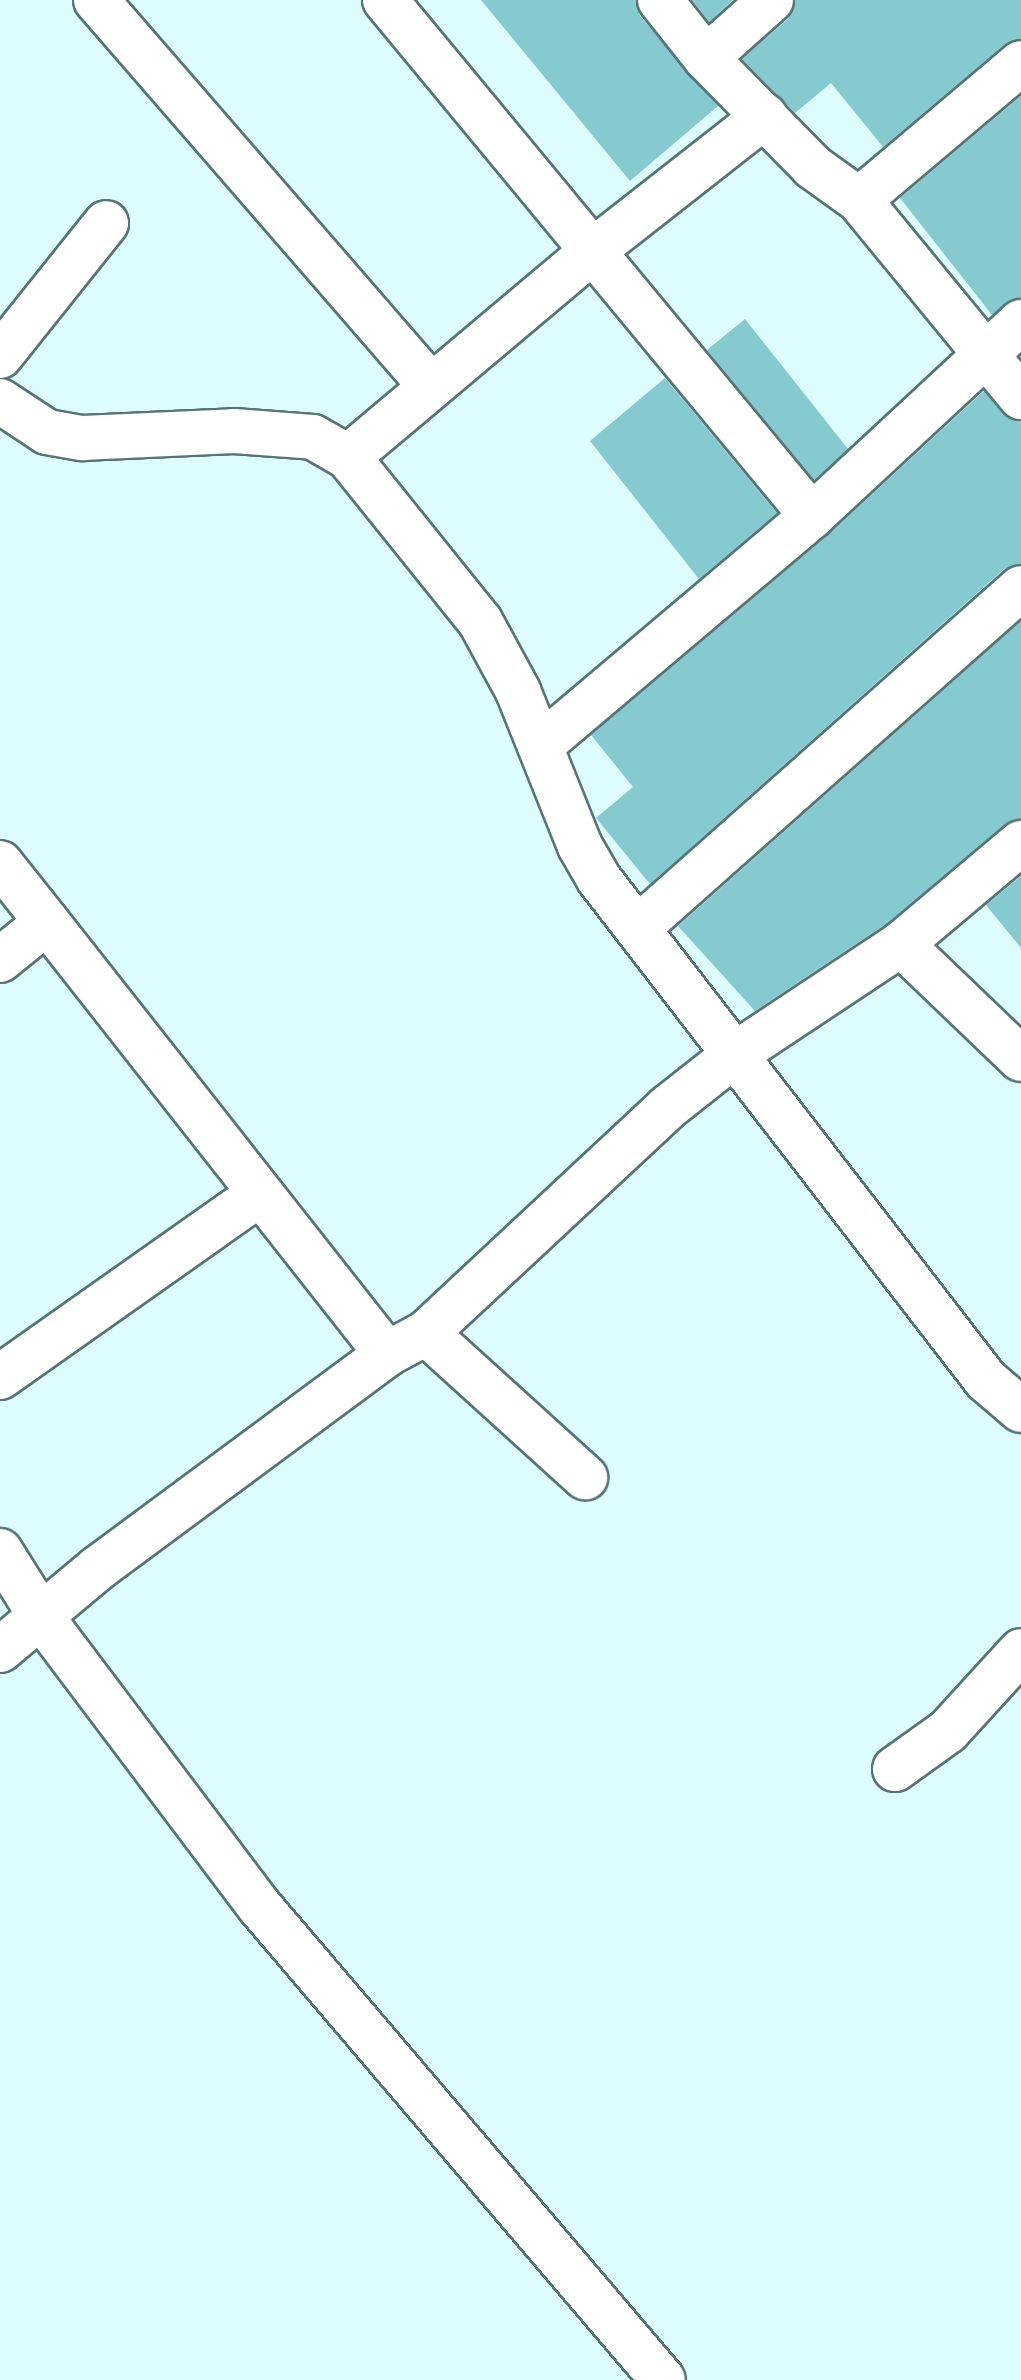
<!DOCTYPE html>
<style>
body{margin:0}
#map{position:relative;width:1021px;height:2380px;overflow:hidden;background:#ddfcfe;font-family:Helvetica,sans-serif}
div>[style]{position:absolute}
.building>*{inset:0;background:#85cace}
.roads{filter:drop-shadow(2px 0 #577475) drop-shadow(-2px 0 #577475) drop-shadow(0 2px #577475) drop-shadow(0 -2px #577475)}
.street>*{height:44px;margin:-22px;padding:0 22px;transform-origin:22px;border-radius:22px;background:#fff}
span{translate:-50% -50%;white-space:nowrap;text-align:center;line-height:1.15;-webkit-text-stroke:6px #fff;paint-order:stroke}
</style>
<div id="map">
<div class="building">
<i style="clip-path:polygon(481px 0,636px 0,640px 16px,718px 106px,630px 181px)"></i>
<i style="clip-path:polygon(692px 0,733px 0,709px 22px)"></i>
<i style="clip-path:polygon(795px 0,1021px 0,1021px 39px,1005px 44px,883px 147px,831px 83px,795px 113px,742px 59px,788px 19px)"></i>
<i style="clip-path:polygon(1021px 96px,1021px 298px,992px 315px,900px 198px)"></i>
<i style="clip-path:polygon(745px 319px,848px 449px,814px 480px,707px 350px)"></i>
<i style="clip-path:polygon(665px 378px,777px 513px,699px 579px,590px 441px)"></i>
<i style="clip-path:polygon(984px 391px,1002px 413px,1021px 421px,1021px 564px,1004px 569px,650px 884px,596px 818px,633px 787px,591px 735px,828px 535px)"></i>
<i style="clip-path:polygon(1021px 621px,1021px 819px,1005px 824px,886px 924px,755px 1011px,678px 926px)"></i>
<i style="clip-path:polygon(1021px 876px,1021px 948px,986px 905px)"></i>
</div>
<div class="roads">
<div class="street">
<i style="left:96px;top:0;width:510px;rotate:49.06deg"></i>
<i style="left:385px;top:0;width:670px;rotate:50.39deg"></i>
<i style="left:660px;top:0;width:74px;rotate:51.6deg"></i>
<i style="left:706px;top:58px;width:153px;rotate:45.5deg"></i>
<i style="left:813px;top:167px;width:57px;rotate:35.7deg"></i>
<i style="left:859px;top:200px;width:255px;rotate:50.6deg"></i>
<i style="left:706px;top:58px;width:87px;rotate:-41.7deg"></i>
<i style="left:859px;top:200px;width:212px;rotate:-40.2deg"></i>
<i style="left:0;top:356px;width:170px;rotate:-51.4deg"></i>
<i style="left:0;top:401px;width:56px;rotate:33.4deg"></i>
<i style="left:47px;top:432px;width:36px;rotate:10deg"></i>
<i style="left:82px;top:438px;width:152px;rotate:-2.6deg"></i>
<i style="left:234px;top:431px;width:79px;rotate:4.3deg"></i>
<i style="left:313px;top:437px;width:40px;rotate:29.7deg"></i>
<i style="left:348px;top:457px;width:211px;rotate:51.2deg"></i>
<i style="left:480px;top:621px;width:80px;rotate:61.5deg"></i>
<i style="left:518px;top:691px;width:167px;rotate:68.2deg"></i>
<i style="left:580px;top:846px;width:38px;rotate:60deg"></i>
<i style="left:599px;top:879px;width:633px;rotate:52.32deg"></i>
<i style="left:986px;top:1380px;width:46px;rotate:40.6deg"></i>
<i style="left:348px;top:457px;width:317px;rotate:-40.1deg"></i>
<i style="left:590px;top:253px;width:222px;rotate:-38.1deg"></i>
<i style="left:541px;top:745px;width:355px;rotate:-40.2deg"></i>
<i style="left:812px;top:516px;width:285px;rotate:-42.9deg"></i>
<i style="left:0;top:863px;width:75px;rotate:51.5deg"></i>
<i style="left:640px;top:926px;width:509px;rotate:-41.58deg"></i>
<i style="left:901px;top:944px;width:166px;rotate:43.8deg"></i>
<i style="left:0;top:960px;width:60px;rotate:-39deg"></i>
<i style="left:47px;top:922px;width:550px;rotate:51.8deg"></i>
<i style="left:426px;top:1333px;width:215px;rotate:42.2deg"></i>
<i style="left:0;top:1377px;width:317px;rotate:-35.2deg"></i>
<i style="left:0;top:1551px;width:79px;rotate:57.9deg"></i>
<i style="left:42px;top:1618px;width:362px;rotate:53deg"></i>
<i style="left:260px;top:1907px;width:621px;rotate:49.57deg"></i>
<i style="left:0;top:1650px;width:128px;rotate:-39.9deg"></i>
<i style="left:98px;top:1568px;width:360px;rotate:-36.5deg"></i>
<i style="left:387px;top:1354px;width:44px;rotate:-28.3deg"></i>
<i style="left:426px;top:1333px;width:330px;rotate:-43deg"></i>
<i style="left:667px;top:1108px;width:85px;rotate:-38.3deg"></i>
<i style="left:734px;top:1055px;width:201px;rotate:-33.6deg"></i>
<i style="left:901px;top:944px;width:157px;rotate:-40.1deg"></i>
<i style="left:895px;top:1769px;width:65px;rotate:-35.6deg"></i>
<i style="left:948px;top:1731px;width:108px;rotate:-47.6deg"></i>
</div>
</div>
</div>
